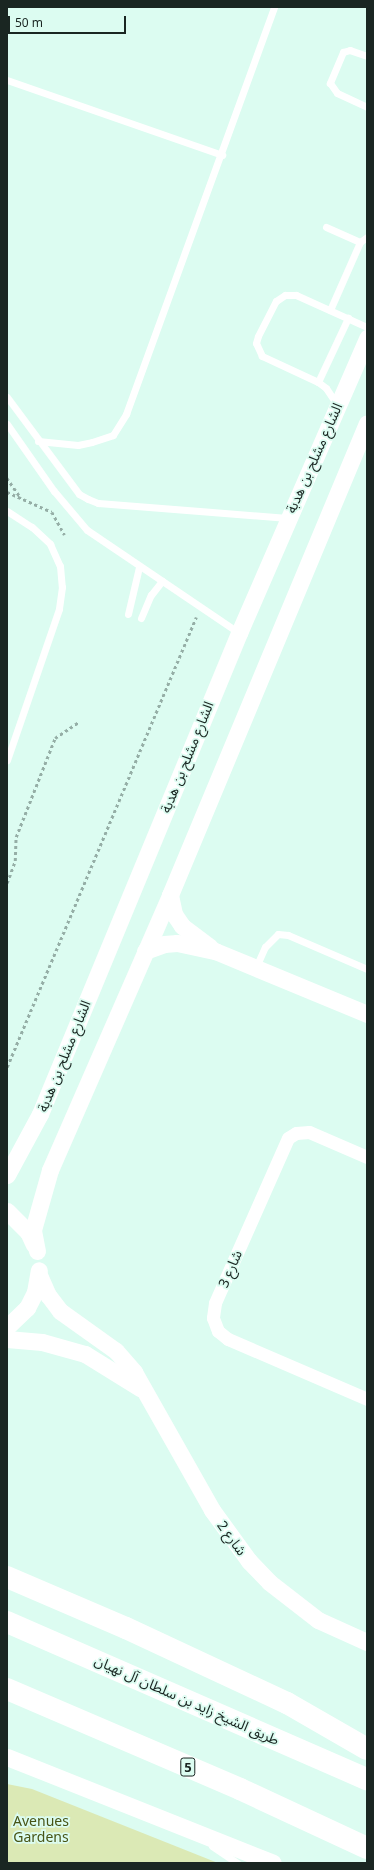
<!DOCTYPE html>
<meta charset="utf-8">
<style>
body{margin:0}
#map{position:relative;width:374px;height:1870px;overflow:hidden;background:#dcfcf1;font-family:"Noto Sans","Noto Sans Arabic",sans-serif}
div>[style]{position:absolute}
.green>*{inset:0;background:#dbe9b5}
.path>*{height:2.5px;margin-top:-1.25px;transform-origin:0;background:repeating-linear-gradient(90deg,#95aea6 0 3px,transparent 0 6px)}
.service>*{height:7px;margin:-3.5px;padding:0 3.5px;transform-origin:3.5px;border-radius:3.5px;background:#fff}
.minor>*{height:13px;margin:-6.5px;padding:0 6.5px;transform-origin:6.5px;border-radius:6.5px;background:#fff}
.tertiary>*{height:17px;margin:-8.5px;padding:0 8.5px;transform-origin:8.5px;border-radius:8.5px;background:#fff}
.motorway>*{height:22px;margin:-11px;padding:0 11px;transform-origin:11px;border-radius:11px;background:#fff}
span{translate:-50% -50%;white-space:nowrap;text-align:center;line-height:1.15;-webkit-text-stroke:3.5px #dcfcf1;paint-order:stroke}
.shield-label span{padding:1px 3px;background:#dcfcf1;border:1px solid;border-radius:3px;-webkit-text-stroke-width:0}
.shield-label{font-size:13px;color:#1a2622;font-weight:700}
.street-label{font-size:14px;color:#1a2622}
.park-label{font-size:14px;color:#475415}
.frame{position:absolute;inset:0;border:8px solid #1a2622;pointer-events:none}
.scale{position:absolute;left:8px;top:16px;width:118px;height:18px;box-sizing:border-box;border:2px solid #1a2622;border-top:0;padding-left:5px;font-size:12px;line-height:14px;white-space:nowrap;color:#1a2622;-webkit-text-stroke:3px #dcfcf1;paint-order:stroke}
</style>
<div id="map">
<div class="green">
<i style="clip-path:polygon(7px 1784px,32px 1789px,218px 1863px,7px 1863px)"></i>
</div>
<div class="path">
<i style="left:7px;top:478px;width:24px;rotate:55deg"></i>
<i style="left:7px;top:492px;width:49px;rotate:24deg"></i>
<i style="left:52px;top:512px;width:26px;rotate:61deg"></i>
<i style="left:7px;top:883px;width:23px;rotate:-70deg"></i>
<i style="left:15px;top:861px;width:24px;rotate:-88deg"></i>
<i style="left:16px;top:837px;width:106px;rotate:-68.5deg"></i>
<i style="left:55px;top:738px;width:29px;rotate:-34deg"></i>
<i style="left:7px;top:1067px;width:488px;rotate:-67.2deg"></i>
</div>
<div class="service">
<i style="left:367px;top:56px;width:18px;rotate:-161deg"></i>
<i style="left:350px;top:50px;width:7px;rotate:164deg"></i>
<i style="left:343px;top:52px;width:34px;rotate:113deg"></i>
<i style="left:330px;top:83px;width:12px;rotate:55deg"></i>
<i style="left:337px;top:93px;width:33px;rotate:25deg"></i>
<i style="left:7px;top:80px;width:228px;rotate:19.2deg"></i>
<i style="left:326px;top:227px;width:37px;rotate:24deg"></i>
<i style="left:330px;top:310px;width:74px;rotate:-66.2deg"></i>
<i style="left:360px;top:242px;width:9px;rotate:-36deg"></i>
<i style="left:318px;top:382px;width:71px;rotate:-64.9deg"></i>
<i style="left:7px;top:397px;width:121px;rotate:53.4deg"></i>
<i style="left:79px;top:494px;width:10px;rotate:29deg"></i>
<i style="left:88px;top:499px;width:11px;rotate:22deg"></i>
<i style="left:98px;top:503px;width:190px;rotate:4.5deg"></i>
<i style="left:336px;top:403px;width:18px;rotate:-124deg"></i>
<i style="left:326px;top:388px;width:10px;rotate:-143deg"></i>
<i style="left:318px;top:382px;width:62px;rotate:-155.1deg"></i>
<i style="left:262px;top:356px;width:14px;rotate:-115deg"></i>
<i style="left:256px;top:343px;width:7px;rotate:-74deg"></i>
<i style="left:258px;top:336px;width:39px;rotate:-63deg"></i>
<i style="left:276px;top:301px;width:11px;rotate:-34deg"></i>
<i style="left:285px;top:295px;width:11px"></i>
<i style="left:296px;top:295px;width:78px;rotate:24.3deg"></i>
<i style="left:7px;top:424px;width:82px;rotate:55deg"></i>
<i style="left:54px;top:491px;width:51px;rotate:49.8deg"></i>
<i style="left:87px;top:530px;width:184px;rotate:34.1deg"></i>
<i style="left:38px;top:441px;width:40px;rotate:5.7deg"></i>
<i style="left:78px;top:445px;width:14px;rotate:-12deg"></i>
<i style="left:92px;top:442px;width:22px;rotate:-18deg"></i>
<i style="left:113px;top:435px;width:25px;rotate:-58deg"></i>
<i style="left:126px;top:414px;width:433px;rotate:-70deg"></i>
<i style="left:7px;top:511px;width:30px;rotate:33deg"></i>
<i style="left:32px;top:527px;width:25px;rotate:43deg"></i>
<i style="left:50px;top:544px;width:24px;rotate:66deg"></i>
<i style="left:60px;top:566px;width:21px;rotate:85deg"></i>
<i style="left:62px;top:587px;width:22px;rotate:98deg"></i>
<i style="left:59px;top:609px;width:160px;rotate:109deg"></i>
<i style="left:128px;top:614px;width:48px;rotate:-76.8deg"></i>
<i style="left:141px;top:618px;width:25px;rotate:-67deg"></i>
<i style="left:151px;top:595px;width:18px;rotate:-52deg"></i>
<i style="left:256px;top:967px;width:22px;rotate:-66deg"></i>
<i style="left:265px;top:947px;width:18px;rotate:-45deg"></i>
<i style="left:278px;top:934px;width:10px;rotate:6deg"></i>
<i style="left:288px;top:935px;width:86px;rotate:23.3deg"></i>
<i style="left:212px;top:1846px;width:30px;rotate:34deg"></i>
</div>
<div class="minor">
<i style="left:367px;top:1157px;width:63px;rotate:-156.7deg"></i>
<i style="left:309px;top:1132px;width:13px;rotate:176deg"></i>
<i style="left:296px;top:1133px;width:9px;rotate:148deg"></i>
<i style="left:288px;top:1138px;width:180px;rotate:113.9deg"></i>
<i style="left:215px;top:1303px;width:15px;rotate:98deg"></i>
<i style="left:213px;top:1318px;width:14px;rotate:69deg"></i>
<i style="left:218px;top:1331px;width:13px;rotate:39deg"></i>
<i style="left:228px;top:1339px;width:151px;rotate:23.3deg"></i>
</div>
<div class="tertiary">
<i style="left:170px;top:895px;width:19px;rotate:78deg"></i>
<i style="left:174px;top:914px;width:14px;rotate:56deg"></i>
<i style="left:182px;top:926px;width:35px;rotate:37deg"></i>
<i style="left:145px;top:951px;width:20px;rotate:-20deg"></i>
<i style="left:164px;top:944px;width:13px;rotate:-4deg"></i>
<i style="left:177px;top:943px;width:39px;rotate:12deg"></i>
<i style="left:215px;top:951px;width:165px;rotate:22.5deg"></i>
<i style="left:7px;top:1175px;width:69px;rotate:-61.6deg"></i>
<i style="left:40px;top:1114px;width:521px;rotate:-67.52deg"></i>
<i style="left:239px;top:633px;width:322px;rotate:-66.5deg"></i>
<i style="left:7px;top:1211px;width:30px;rotate:45deg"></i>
<i style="left:28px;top:1232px;width:14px;rotate:65deg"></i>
<i style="left:37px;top:1251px;width:21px;rotate:-101deg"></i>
<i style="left:33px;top:1230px;width:62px;rotate:-74.2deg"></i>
<i style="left:50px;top:1170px;width:300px;rotate:-66.4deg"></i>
<i style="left:170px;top:895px;width:511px;rotate:-67.35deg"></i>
<i style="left:39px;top:1275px;width:22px;rotate:66deg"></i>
<i style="left:48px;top:1295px;width:20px;rotate:53deg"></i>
<i style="left:60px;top:1311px;width:69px;rotate:35.5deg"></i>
<i style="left:116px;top:1351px;width:28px;rotate:49deg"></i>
<i style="left:134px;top:1372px;width:159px;rotate:60.5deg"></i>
<i style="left:212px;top:1510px;width:63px;rotate:54deg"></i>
<i style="left:249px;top:1561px;width:29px;rotate:46deg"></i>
<i style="left:269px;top:1582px;width:62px;rotate:37.8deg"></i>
<i style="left:318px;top:1620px;width:54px;rotate:24.2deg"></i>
<i style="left:7px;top:1327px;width:28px;rotate:-44deg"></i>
<i style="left:27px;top:1308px;width:18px;rotate:-63deg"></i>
<i style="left:35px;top:1292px;width:22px;rotate:-80deg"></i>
<i style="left:7px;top:1339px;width:35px;rotate:5deg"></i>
<i style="left:42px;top:1342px;width:45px;rotate:15.6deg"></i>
<i style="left:85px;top:1354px;width:65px;rotate:31.7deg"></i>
<i style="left:7px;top:1757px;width:286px;rotate:21.7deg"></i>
</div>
<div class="motorway">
<i style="left:7px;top:1577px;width:129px;rotate:23.2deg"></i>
<i style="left:126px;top:1628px;width:178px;rotate:25deg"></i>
<i style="left:287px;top:1703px;width:92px;rotate:29.9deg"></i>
<i style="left:7px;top:1622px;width:393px;rotate:23.6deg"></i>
<i style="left:7px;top:1689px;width:254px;rotate:23.2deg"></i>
<i style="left:240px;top:1789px;width:140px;rotate:24.9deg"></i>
</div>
<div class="shield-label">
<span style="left:188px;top:1767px">5</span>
</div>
<div class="street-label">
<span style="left:314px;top:458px;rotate:-66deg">الشارع مشلح بن هدبة</span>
<span style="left:187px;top:757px;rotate:-68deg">الشارع مشلح بن هدبة</span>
<span style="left:64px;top:1056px;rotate:-68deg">الشارع مشلح بن هدبة</span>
<span style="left:230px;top:1269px;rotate:-67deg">شارع 3</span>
<span style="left:232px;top:1538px;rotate:54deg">شارع 2</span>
<span style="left:187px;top:1700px;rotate:24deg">طريق الشيخ زايد بن سلطان آل نهيان</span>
</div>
<div class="park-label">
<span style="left:41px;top:1829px">Avenues<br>Gardens</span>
</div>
<div class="frame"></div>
<div class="scale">50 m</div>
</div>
